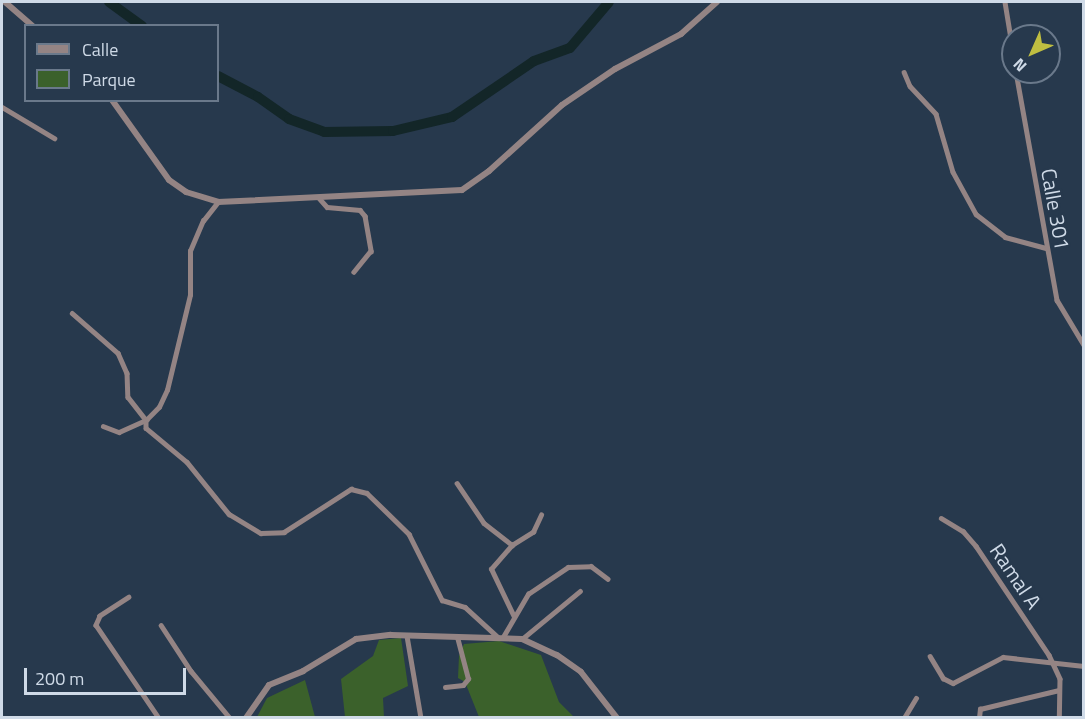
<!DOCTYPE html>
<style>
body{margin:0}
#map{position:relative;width:1085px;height:719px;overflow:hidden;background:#27394d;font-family:"Titillium Web",sans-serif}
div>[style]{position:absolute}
.green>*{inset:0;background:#3b612b}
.river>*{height:10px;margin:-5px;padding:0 5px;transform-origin:5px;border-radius:5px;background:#132628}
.minor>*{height:4.5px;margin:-2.25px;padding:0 2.25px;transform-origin:2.25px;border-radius:2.25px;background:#948484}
.tertiary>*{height:6px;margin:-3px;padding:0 3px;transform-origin:3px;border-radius:3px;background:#948484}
span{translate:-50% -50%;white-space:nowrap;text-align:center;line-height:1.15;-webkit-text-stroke:4.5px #27394d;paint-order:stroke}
.street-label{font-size:21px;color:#cfdae7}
.frame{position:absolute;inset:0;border:3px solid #cfdae7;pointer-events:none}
.legend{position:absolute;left:24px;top:24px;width:195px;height:78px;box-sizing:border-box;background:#27394d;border:2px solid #6a798b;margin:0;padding:8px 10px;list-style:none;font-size:18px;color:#cfdae7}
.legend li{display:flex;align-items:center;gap:12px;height:30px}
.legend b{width:30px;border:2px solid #6a798b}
.north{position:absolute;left:1001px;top:24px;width:60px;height:60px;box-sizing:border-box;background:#27394d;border:2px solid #6a798b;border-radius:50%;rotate:225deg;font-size:16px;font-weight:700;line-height:24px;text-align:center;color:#cfdae7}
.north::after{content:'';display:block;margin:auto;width:21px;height:27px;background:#bfbe41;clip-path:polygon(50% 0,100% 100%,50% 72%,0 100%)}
.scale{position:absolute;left:24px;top:668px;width:162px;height:27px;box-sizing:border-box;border:3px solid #cfdae7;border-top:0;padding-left:8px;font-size:18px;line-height:21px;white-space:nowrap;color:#cfdae7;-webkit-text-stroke:4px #27394d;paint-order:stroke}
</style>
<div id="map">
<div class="green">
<i style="clip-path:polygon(401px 638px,408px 686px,383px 698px,384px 717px,345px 717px,341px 679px,373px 656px,379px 640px)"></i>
<i style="clip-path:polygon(499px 641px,541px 655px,559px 702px,574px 717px,479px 717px,465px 682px,458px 678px,459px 656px,464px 644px)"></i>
<i style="clip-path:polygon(305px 680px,315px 717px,257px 717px,267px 698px)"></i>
</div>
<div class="river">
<i style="left:109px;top:2px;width:41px;rotate:36deg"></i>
<i style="left:218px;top:76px;width:45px;rotate:27.7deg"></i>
<i style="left:258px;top:97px;width:38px;rotate:35deg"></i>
<i style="left:289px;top:119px;width:37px;rotate:20deg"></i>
<i style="left:324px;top:132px;width:69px;rotate:-0.8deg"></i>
<i style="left:393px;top:131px;width:61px;rotate:-13.3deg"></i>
<i style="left:452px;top:117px;width:99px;rotate:-34.3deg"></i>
<i style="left:534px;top:61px;width:38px;rotate:-20deg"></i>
<i style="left:570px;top:48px;width:60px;rotate:-49.7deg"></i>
</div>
<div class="minor">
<i style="left:1005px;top:2px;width:50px;rotate:80.7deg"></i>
<i style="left:904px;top:72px;width:15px;rotate:67deg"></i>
<i style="left:910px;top:86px;width:38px;rotate:47deg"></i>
<i style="left:936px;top:114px;width:60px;rotate:73.7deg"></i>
<i style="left:953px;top:172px;width:48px;rotate:61.3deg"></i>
<i style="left:976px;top:214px;width:37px;rotate:38deg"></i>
<i style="left:1005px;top:237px;width:42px;rotate:15deg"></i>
<i style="left:1016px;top:72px;width:232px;rotate:79.8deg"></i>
<i style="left:1057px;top:300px;width:52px;rotate:59deg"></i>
<i style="left:2px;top:107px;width:61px;rotate:30.8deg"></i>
<i style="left:319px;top:198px;width:12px;rotate:48deg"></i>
<i style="left:327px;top:207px;width:33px;rotate:5deg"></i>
<i style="left:360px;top:210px;width:8px;rotate:50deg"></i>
<i style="left:365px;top:216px;width:36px;rotate:80deg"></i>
<i style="left:371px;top:251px;width:27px;rotate:129deg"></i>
<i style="left:72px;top:313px;width:61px;rotate:41deg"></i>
<i style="left:118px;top:353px;width:22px;rotate:66deg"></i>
<i style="left:127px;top:373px;width:24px;rotate:88deg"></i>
<i style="left:128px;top:397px;width:29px;rotate:52deg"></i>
<i style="left:146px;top:420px;width:8px;rotate:90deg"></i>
<i style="left:146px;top:428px;width:53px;rotate:39.7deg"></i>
<i style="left:187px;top:462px;width:67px;rotate:51.1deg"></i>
<i style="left:229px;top:514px;width:37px;rotate:31deg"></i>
<i style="left:261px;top:533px;width:23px;rotate:-2deg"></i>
<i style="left:284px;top:532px;width:80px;rotate:-32.7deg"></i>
<i style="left:351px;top:489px;width:16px;rotate:14deg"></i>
<i style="left:367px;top:493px;width:59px;rotate:44.3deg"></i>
<i style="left:409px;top:534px;width:74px;rotate:63.4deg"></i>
<i style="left:442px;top:600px;width:24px;rotate:17deg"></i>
<i style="left:465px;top:607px;width:45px;rotate:42.3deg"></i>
<i style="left:103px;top:426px;width:17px;rotate:21deg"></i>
<i style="left:119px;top:432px;width:30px;rotate:-24deg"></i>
<i style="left:146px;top:420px;width:18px;rotate:-45deg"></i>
<i style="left:159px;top:407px;width:19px;rotate:-65deg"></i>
<i style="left:167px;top:390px;width:98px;rotate:-76.4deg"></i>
<i style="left:190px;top:295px;width:44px;rotate:-90deg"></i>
<i style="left:190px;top:251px;width:33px;rotate:-67deg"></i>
<i style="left:203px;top:221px;width:24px;rotate:-52deg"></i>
<i style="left:457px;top:483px;width:48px;rotate:56deg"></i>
<i style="left:484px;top:523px;width:36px;rotate:38deg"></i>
<i style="left:941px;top:518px;width:26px;rotate:31deg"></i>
<i style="left:963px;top:531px;width:20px;rotate:49deg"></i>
<i style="left:976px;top:546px;width:131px;rotate:56.2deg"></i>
<i style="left:1049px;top:655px;width:26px;rotate:65deg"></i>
<i style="left:1060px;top:679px;width:39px;rotate:91deg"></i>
<i style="left:129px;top:597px;width:35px;rotate:147deg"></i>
<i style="left:100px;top:616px;width:10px;rotate:114deg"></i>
<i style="left:96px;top:625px;width:112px;rotate:55.9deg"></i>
<i style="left:514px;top:617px;width:53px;rotate:-115.6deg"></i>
<i style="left:491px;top:569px;width:32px;rotate:-49deg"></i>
<i style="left:512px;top:545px;width:25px;rotate:-32deg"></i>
<i style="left:533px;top:532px;width:19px;rotate:-65deg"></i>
<i style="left:161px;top:625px;width:55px;rotate:56.9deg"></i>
<i style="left:191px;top:671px;width:61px;rotate:50.3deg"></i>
<i style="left:407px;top:636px;width:83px;rotate:80.3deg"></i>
<i style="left:503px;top:637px;width:50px;rotate:-59.8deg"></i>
<i style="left:528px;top:594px;width:48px;rotate:-34deg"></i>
<i style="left:568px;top:567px;width:23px;rotate:-2deg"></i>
<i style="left:591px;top:566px;width:21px;rotate:37deg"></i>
<i style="left:522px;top:639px;width:75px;rotate:-39.6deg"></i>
<i style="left:930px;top:656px;width:26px;rotate:59deg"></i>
<i style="left:943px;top:678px;width:11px;rotate:27deg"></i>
<i style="left:953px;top:683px;width:56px;rotate:-27.5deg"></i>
<i style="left:1003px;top:657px;width:81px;rotate:6.3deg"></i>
<i style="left:445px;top:687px;width:18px;rotate:-6deg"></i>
<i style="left:463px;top:685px;width:8px;rotate:-50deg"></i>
<i style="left:468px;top:679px;width:43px;rotate:-104.7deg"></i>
<i style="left:904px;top:718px;width:23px;rotate:-59deg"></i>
<i style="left:979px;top:718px;width:9px;rotate:-84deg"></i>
<i style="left:980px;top:709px;width:81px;rotate:-13.5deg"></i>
</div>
<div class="tertiary">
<i style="left:5px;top:2px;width:37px;rotate:41deg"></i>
<i style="left:112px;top:100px;width:98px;rotate:54.5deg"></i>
<i style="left:169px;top:180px;width:21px;rotate:35deg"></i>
<i style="left:186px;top:192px;width:34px;rotate:17deg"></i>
<i style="left:218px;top:202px;width:244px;rotate:-2.8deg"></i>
<i style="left:462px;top:190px;width:33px;rotate:-35deg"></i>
<i style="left:489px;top:171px;width:98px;rotate:-42.1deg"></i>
<i style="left:562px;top:105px;width:64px;rotate:-34.2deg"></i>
<i style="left:615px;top:69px;width:75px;rotate:-27.9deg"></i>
<i style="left:681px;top:34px;width:48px;rotate:-41.6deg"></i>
<i style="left:246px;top:718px;width:40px;rotate:-55.1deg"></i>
<i style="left:269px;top:685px;width:37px;rotate:-22deg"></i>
<i style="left:303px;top:671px;width:62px;rotate:-31.1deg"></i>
<i style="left:356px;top:639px;width:35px;rotate:-7deg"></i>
<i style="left:391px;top:635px;width:131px;rotate:1.7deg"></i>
<i style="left:522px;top:639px;width:38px;rotate:25deg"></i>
<i style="left:557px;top:655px;width:29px;rotate:35deg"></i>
<i style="left:581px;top:672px;width:58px;rotate:52deg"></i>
</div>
<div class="street-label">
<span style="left:1056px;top:209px;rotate:80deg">Calle 301</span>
<span style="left:1016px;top:576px;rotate:56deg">Ramal A</span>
</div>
<div class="frame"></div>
<ul class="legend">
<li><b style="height:8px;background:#948484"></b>Calle</li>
<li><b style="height:16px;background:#3b612b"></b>Parque</li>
</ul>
<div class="north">N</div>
<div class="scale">200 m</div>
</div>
